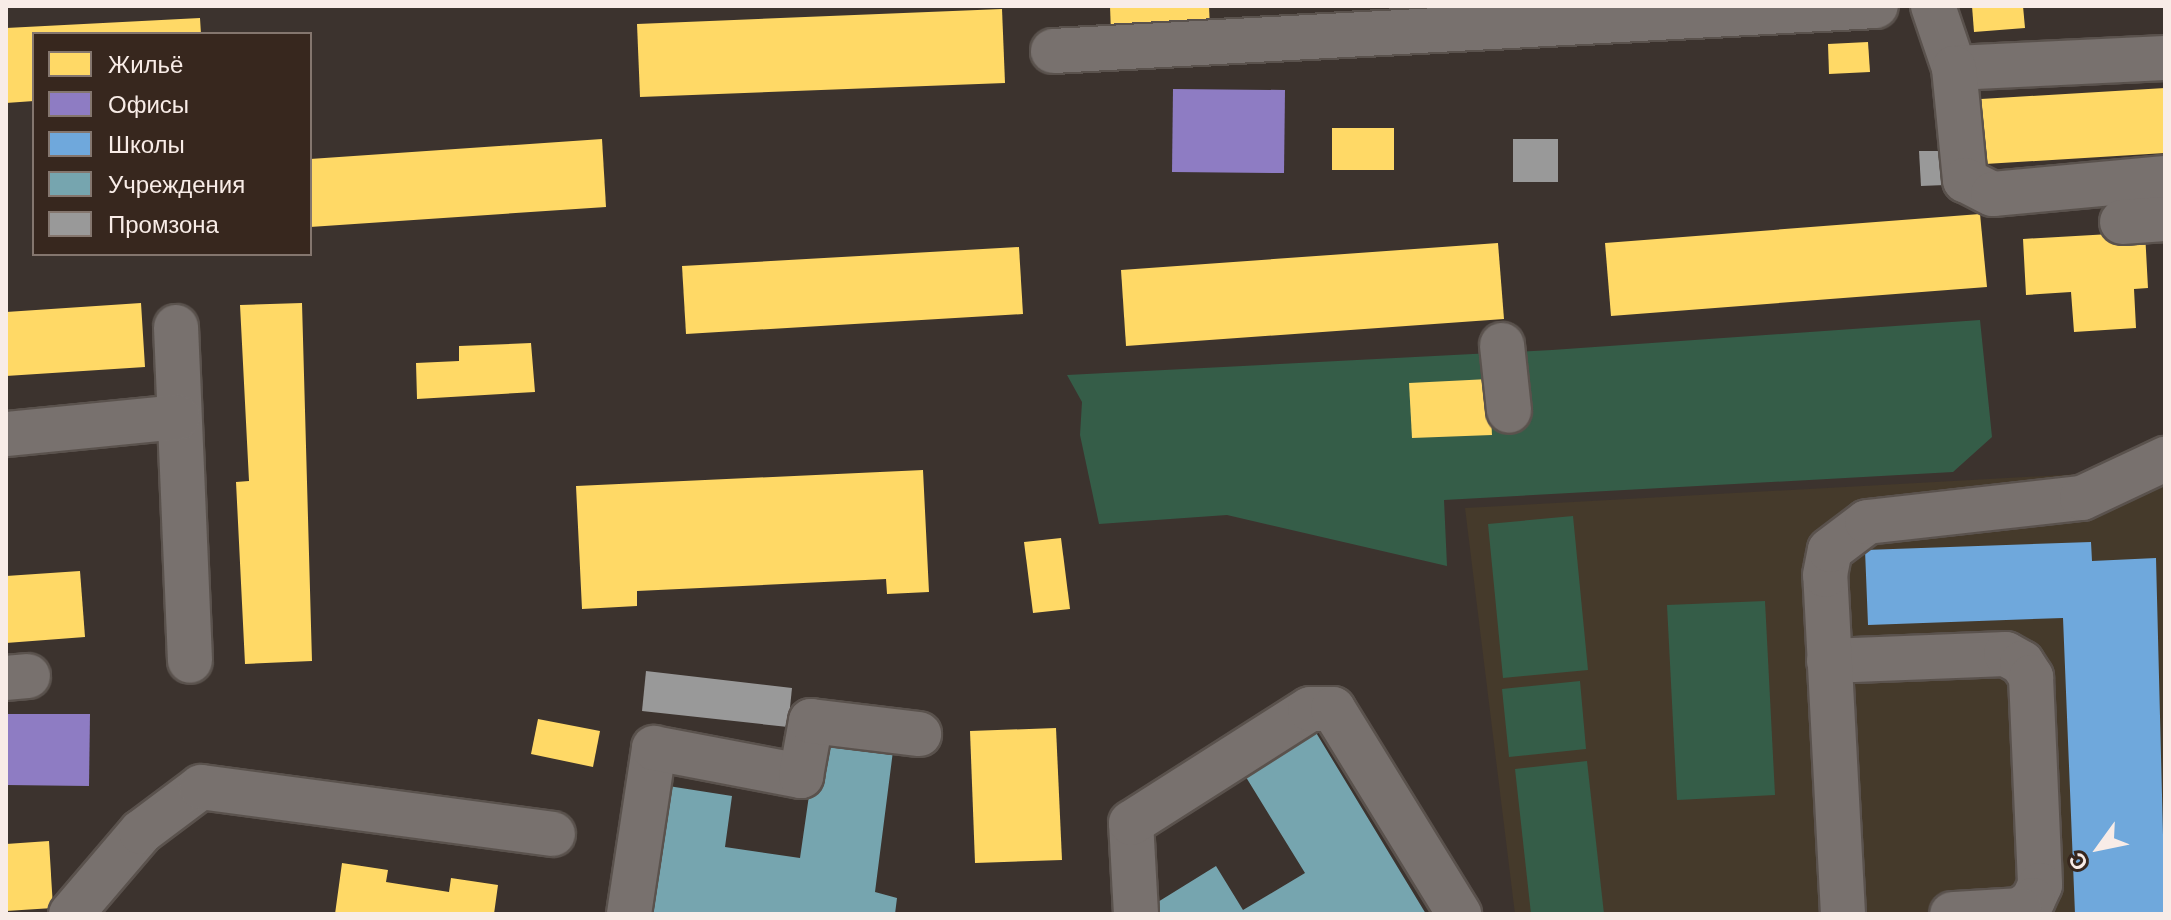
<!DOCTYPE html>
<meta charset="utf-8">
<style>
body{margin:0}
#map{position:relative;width:2171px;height:920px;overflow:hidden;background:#3c332e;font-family:"DM Sans",sans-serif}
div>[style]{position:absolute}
.education>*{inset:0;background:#453a2b}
.green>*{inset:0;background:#355d48}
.homes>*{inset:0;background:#ffd966}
.offices>*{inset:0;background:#8e7cc3}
.schools>*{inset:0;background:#6fa8dc}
.public>*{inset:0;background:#76a5af}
.industry>*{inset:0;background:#999}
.roads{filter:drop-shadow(2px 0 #5a524d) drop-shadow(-2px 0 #5a524d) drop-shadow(0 2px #5a524d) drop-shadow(0 -2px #5a524d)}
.minor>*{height:44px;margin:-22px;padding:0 22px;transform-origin:22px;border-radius:22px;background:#78716e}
span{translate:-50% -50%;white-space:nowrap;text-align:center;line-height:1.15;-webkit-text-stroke:8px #37271e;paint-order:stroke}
.frame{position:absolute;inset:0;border:8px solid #f8ece7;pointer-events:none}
.legend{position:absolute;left:32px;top:32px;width:280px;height:224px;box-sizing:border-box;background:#37271e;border:2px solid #84766e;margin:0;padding:10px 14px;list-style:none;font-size:24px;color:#f8ece7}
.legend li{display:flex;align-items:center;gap:16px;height:40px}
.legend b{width:40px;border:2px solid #84766e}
.north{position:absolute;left:2059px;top:808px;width:80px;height:80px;-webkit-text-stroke:6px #37271e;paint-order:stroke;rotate:237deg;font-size:22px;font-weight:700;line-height:32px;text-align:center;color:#f8ece7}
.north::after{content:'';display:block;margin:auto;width:28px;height:36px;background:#f8ece7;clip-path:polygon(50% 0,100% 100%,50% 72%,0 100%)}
</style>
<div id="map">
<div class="education">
<i style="clip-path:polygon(2098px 473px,2165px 479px,2165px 914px,1515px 914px,1465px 508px)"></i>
</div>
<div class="green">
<i style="clip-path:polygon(1980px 320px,1992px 437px,1953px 472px,1444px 500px,1447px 566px,1227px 515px,1099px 524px,1080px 435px,1082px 402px,1067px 375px,1552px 350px)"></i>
<i style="clip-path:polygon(1573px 516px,1588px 670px,1503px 678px,1488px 524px)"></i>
<i style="clip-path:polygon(1765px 601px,1775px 795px,1677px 800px,1667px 605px)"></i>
<i style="clip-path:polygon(1580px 681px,1586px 749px,1509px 757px,1502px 689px)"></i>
<i style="clip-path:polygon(1587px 761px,1604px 914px,1531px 914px,1515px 769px)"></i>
</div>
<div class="homes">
<i style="clip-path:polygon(1110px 6px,1209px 6px,1210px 29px,1111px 33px)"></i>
<i style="clip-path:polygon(1972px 6px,2023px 6px,2025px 28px,1974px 32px)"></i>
<i style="clip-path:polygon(1002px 9px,1005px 83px,640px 97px,637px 24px)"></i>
<i style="clip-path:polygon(200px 18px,201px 34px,34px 34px,34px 101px,6px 103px,6px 28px)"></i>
<i style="clip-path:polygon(1868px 42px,1870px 72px,1829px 74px,1828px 44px)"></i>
<i style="clip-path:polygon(2165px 88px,2165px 153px,1985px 164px,1981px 99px)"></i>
<i style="clip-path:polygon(1332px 128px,1394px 128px,1394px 170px,1332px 170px)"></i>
<i style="clip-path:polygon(602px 139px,606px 207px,310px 227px,310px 159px)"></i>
<i style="clip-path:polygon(1980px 214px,1987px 287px,1611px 316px,1605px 243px)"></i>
<i style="clip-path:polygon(2145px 232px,2148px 288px,2134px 289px,2136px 328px,2074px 332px,2071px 292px,2026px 295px,2023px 239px)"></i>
<i style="clip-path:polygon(1498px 243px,1504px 319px,1126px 346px,1121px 270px)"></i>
<i style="clip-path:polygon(1019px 247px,1023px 314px,686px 334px,682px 266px)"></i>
<i style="clip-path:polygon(141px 303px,145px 367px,6px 376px,6px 312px)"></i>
<i style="clip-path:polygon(302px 303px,312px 661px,245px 664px,236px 482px,249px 481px,240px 305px)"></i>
<i style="clip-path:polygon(531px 343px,535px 392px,417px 399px,416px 363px,459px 361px,459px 346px)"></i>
<i style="clip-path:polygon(1489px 379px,1492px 435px,1412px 438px,1409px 383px)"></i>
<i style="clip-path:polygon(923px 470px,929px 592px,887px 594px,886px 579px,637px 591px,637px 606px,582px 609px,576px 486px)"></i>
<i style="clip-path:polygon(1061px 538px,1070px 609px,1033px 613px,1024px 542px)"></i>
<i style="clip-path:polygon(80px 571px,85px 637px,6px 643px,6px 576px)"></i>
<i style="clip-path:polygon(538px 719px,600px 731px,593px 767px,531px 754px)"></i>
<i style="clip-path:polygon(1056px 728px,1062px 860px,975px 863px,970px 731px)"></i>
<i style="clip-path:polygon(49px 841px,53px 908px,6px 911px,6px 844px)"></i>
<i style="clip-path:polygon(342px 863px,388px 870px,386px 882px,449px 892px,451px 878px,498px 885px,494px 914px,335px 914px)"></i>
</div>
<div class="offices">
<i style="clip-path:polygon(1173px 89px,1285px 90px,1284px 173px,1172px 172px)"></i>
<i style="clip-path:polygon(6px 714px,90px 714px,89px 786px,6px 785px)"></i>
</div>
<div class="schools">
<i style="clip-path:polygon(2091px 542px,2092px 561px,2156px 558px,2165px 914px,2075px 914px,2063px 618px,1868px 625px,1865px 550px)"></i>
</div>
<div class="public">
<i style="clip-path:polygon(1312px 726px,1426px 914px,1158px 914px,1153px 905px,1216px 866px,1243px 910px,1305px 873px,1241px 769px)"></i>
<i style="clip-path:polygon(817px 740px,893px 751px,875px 892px,897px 898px,895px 914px,643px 914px,662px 785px,732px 796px,725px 847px,800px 858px)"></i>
</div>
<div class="industry">
<i style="clip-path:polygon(1513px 139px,1558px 139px,1558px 182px,1513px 182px)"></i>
<i style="clip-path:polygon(1919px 151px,1943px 151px,1945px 185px,1921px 186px)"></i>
<i style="clip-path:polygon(646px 671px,792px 688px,788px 727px,642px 711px)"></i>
</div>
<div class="roads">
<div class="minor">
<i style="left:1933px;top:6px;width:65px;rotate:71.3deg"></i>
<i style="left:1053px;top:51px;width:824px;rotate:-3.13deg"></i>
<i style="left:2165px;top:58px;width:211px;rotate:177.3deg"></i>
<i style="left:1954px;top:68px;width:113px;rotate:84.4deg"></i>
<i style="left:1965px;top:180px;width:31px;rotate:27deg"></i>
<i style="left:1993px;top:194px;width:173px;rotate:-5.3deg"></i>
<i style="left:2122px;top:222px;width:43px;rotate:-4deg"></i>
<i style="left:176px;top:327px;width:334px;rotate:87.6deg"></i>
<i style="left:1502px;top:345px;width:66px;rotate:83.9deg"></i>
<i style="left:6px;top:434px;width:173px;rotate:-5.6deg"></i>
<i style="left:1829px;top:661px;width:177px;rotate:-2.3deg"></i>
<i style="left:2006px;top:654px;width:18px;rotate:29deg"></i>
<i style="left:2022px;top:663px;width:17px;rotate:57deg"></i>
<i style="left:2031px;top:677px;width:208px;rotate:87.5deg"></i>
<i style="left:2040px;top:885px;width:17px;rotate:115deg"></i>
<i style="left:2033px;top:900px;width:16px;rotate:142deg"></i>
<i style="left:2020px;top:910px;width:68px;rotate:176.6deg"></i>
<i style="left:6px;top:678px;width:22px;rotate:-5deg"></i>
<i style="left:71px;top:914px;width:108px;rotate:-49.5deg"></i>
<i style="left:141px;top:832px;width:75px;rotate:-36.9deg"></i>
<i style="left:201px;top:787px;width:355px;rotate:7.6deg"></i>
<i style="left:629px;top:914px;width:168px;rotate:-81.4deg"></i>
<i style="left:654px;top:748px;width:150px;rotate:10.8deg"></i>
<i style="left:801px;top:776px;width:56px;rotate:-79.7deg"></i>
<i style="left:811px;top:721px;width:109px;rotate:6.9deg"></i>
<i style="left:1136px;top:914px;width:91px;rotate:-93.1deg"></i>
<i style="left:1131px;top:823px;width:212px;rotate:-32.5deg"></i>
<i style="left:1310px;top:709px;width:23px"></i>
<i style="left:1333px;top:709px;width:241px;rotate:58.4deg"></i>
<i style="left:1843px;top:914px;width:339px;rotate:-93deg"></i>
<i style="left:1825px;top:575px;width:25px;rotate:-79deg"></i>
<i style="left:1830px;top:550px;width:46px;rotate:-37.1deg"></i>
<i style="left:1867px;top:522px;width:216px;rotate:-6.4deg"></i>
<i style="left:2082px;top:498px;width:92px;rotate:-25.2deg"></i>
</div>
</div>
<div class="frame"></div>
<ul class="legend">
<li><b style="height:22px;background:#ffd966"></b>Жильё</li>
<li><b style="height:22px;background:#8e7cc3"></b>Офисы</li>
<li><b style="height:22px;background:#6fa8dc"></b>Школы</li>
<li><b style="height:22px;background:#76a5af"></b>Учреждения</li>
<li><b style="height:22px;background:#999"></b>Промзона</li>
</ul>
<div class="north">С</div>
</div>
